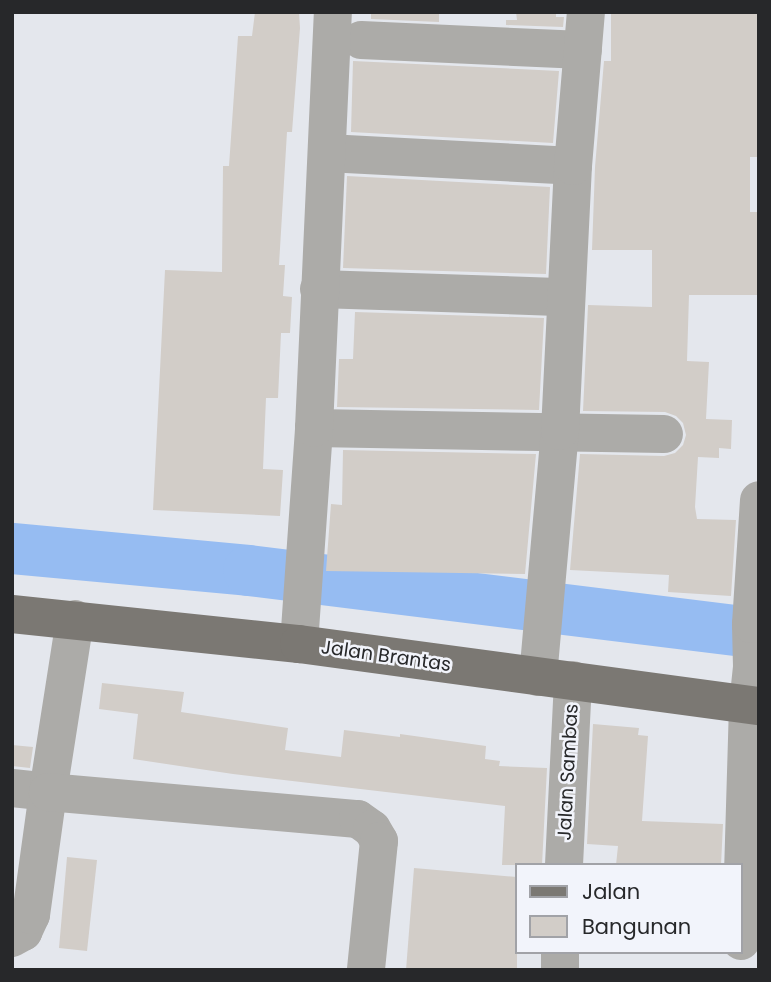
<!DOCTYPE html>
<style>
body{margin:0}
#map{position:relative;width:771px;height:982px;overflow:hidden;background:#e4e7ed;font-family:Poppins,sans-serif}
div>[style]{position:absolute}
.river>*{height:51px;margin:-25.5px;padding:0 25.5px;transform-origin:25.5px;border-radius:25.5px;background:#96bcf2}
.building>*{inset:0;background:#d2cdc8}
.minor>*{height:38px;margin:-19px;padding:0 19px;transform-origin:19px;border-radius:19px;background:#acaba8}
.major>*{height:38px;margin:-19px;padding:0 19px;transform-origin:19px;border-radius:19px;background:#7b7873}
span{translate:-50% -50%;white-space:nowrap;text-align:center;line-height:1.15;-webkit-text-stroke:5px #f2f4fb;paint-order:stroke}
.street-label{font-size:19px;color:#27282a}
.frame{position:absolute;inset:0;border:14px solid #27282a;pointer-events:none}
.legend{position:absolute;left:515px;top:863px;width:228px;height:91px;box-sizing:border-box;background:#f2f4fb;border:2px solid #a1a2a7;margin:0;padding:9px 12px;list-style:none;font-size:21px;color:#27282a}
.legend li{display:flex;align-items:center;gap:14px;height:35px}
.legend b{width:35px;border:2px solid #a1a2a7}
</style>
<div id="map">
<div class="river">
<i style="left:12px;top:548px;width:237px;rotate:5.3deg"></i>
<i style="left:248px;top:570px;width:515px;rotate:7.03deg"></i>
</div>
<div class="building">
<i style="clip-path:polygon(255px 12px,299px 12px,300px 28px,292px 132px,287px 132px,279px 265px,285px 265px,283px 296px,292px 297px,290px 333px,281px 333px,278px 398px,266px 398px,263px 469px,283px 470px,280px 516px,153px 510px,165px 270px,222px 272px,223px 166px,229px 166px,238px 36px,252px 36px)"></i>
<i style="clip-path:polygon(371px 12px,439px 12px,439px 22px,371px 19px)"></i>
<i style="clip-path:polygon(516px 12px,556px 12px,556px 17px,564px 17px,563px 27px,506px 25px,506px 20px,517px 20px)"></i>
<i style="clip-path:polygon(611px 12px,759px 12px,759px 157px,750px 157px,750px 212px,759px 212px,759px 295px,689px 295px,687px 361px,709px 362px,706px 419px,732px 420px,731px 449px,719px 448px,719px 458px,698px 457px,695px 507px,697px 519px,736px 520px,731px 596px,668px 592px,669px 575px,570px 570px,580px 454px,664px 456px,675px 453px,683px 445px,686px 435px,683px 423px,676px 416px,665px 412px,583px 411px,588px 305px,652px 307px,652px 250px,592px 250px,595px 167px,604px 61px,611px 61px)"></i>
<i style="clip-path:polygon(353px 61px,559px 71px,553px 143px,351px 132px)"></i>
<i style="clip-path:polygon(347px 176px,550px 187px,546px 274px,343px 268px)"></i>
<i style="clip-path:polygon(355px 312px,544px 318px,539px 410px,337px 407px,339px 359px,353px 359px)"></i>
<i style="clip-path:polygon(343px 450px,536px 454px,525px 574px,326px 571px,331px 504px,342px 505px)"></i>
<i style="clip-path:polygon(102px 683px,184px 692px,181px 712px,288px 728px,285px 750px,341px 757px,344px 730px,400px 737px,400px 734px,486px 746px,485px 759px,500px 761px,499px 766px,547px 768px,542px 865px,502px 865px,505px 806px,233px 774px,133px 759px,138px 714px,99px 709px)"></i>
<i style="clip-path:polygon(593px 724px,639px 728px,638px 735px,648px 736px,642px 821px,723px 824px,721px 865px,616px 865px,618px 846px,587px 844px)"></i>
<i style="clip-path:polygon(12px 745px,33px 747px,30px 768px,12px 766px)"></i>
<i style="clip-path:polygon(67px 857px,97px 860px,87px 951px,59px 948px)"></i>
<i style="clip-path:polygon(414px 868px,517px 877px,517px 970px,406px 970px)"></i>
</div>
<div class="minor">
<i style="left:361px;top:40px;width:222px;rotate:2.6deg"></i>
<i style="left:346px;top:154px;width:227px;rotate:3deg"></i>
<i style="left:319px;top:289px;width:246px;rotate:1.9deg"></i>
<i style="left:314px;top:428px;width:350px;rotate:1deg"></i>
<i style="left:299px;top:644px;width:217px;rotate:-86deg"></i>
<i style="left:314px;top:428px;width:416px;rotate:-87.4deg"></i>
<i style="left:538px;top:677px;width:247px;rotate:-84.9deg"></i>
<i style="left:560px;top:431px;width:265px;rotate:-87.2deg"></i>
<i style="left:573px;top:166px;width:155px;rotate:-85.2deg"></i>
<i style="left:12px;top:788px;width:36px;rotate:6deg"></i>
<i style="left:48px;top:792px;width:175px;rotate:-81.1deg"></i>
<i style="left:564px;top:865px;width:185px;rotate:-87.2deg"></i>
<i style="left:12px;top:938px;width:13px;rotate:-29deg"></i>
<i style="left:23px;top:932px;width:19px;rotate:-65deg"></i>
<i style="left:31px;top:915px;width:124px;rotate:-82.1deg"></i>
<i style="left:48px;top:792px;width:311px;rotate:5deg"></i>
<i style="left:358px;top:819px;width:17px;rotate:36deg"></i>
<i style="left:372px;top:829px;width:14px;rotate:60deg"></i>
<i style="left:379px;top:841px;width:130px;rotate:95.8deg"></i>
<i style="left:741px;top:941px;width:236px;rotate:-88.3deg"></i>
<i style="left:748px;top:705px;width:39px;rotate:-84deg"></i>
<i style="left:752px;top:666px;width:42px;rotate:-91.4deg"></i>
<i style="left:751px;top:624px;width:124px;rotate:-86.3deg"></i>
<i style="left:560px;top:970px;width:18px;rotate:-90deg"></i>
</div>
<div class="major">
<i style="left:12px;top:614px;width:289px;rotate:6deg"></i>
<i style="left:299px;top:644px;width:464px;rotate:7.7deg"></i>
</div>
<div class="street-label">
<span style="left:386px;top:656px;rotate:8deg">Jalan Brantas</span>
<span style="left:568px;top:772px;rotate:-87deg">Jalan Sambas</span>
</div>
<div class="frame"></div>
<ul class="legend">
<li><b style="height:9px;background:#7b7873"></b>Jalan</li>
<li><b style="height:19px;background:#d2cdc8"></b>Bangunan</li>
</ul>
</div>
